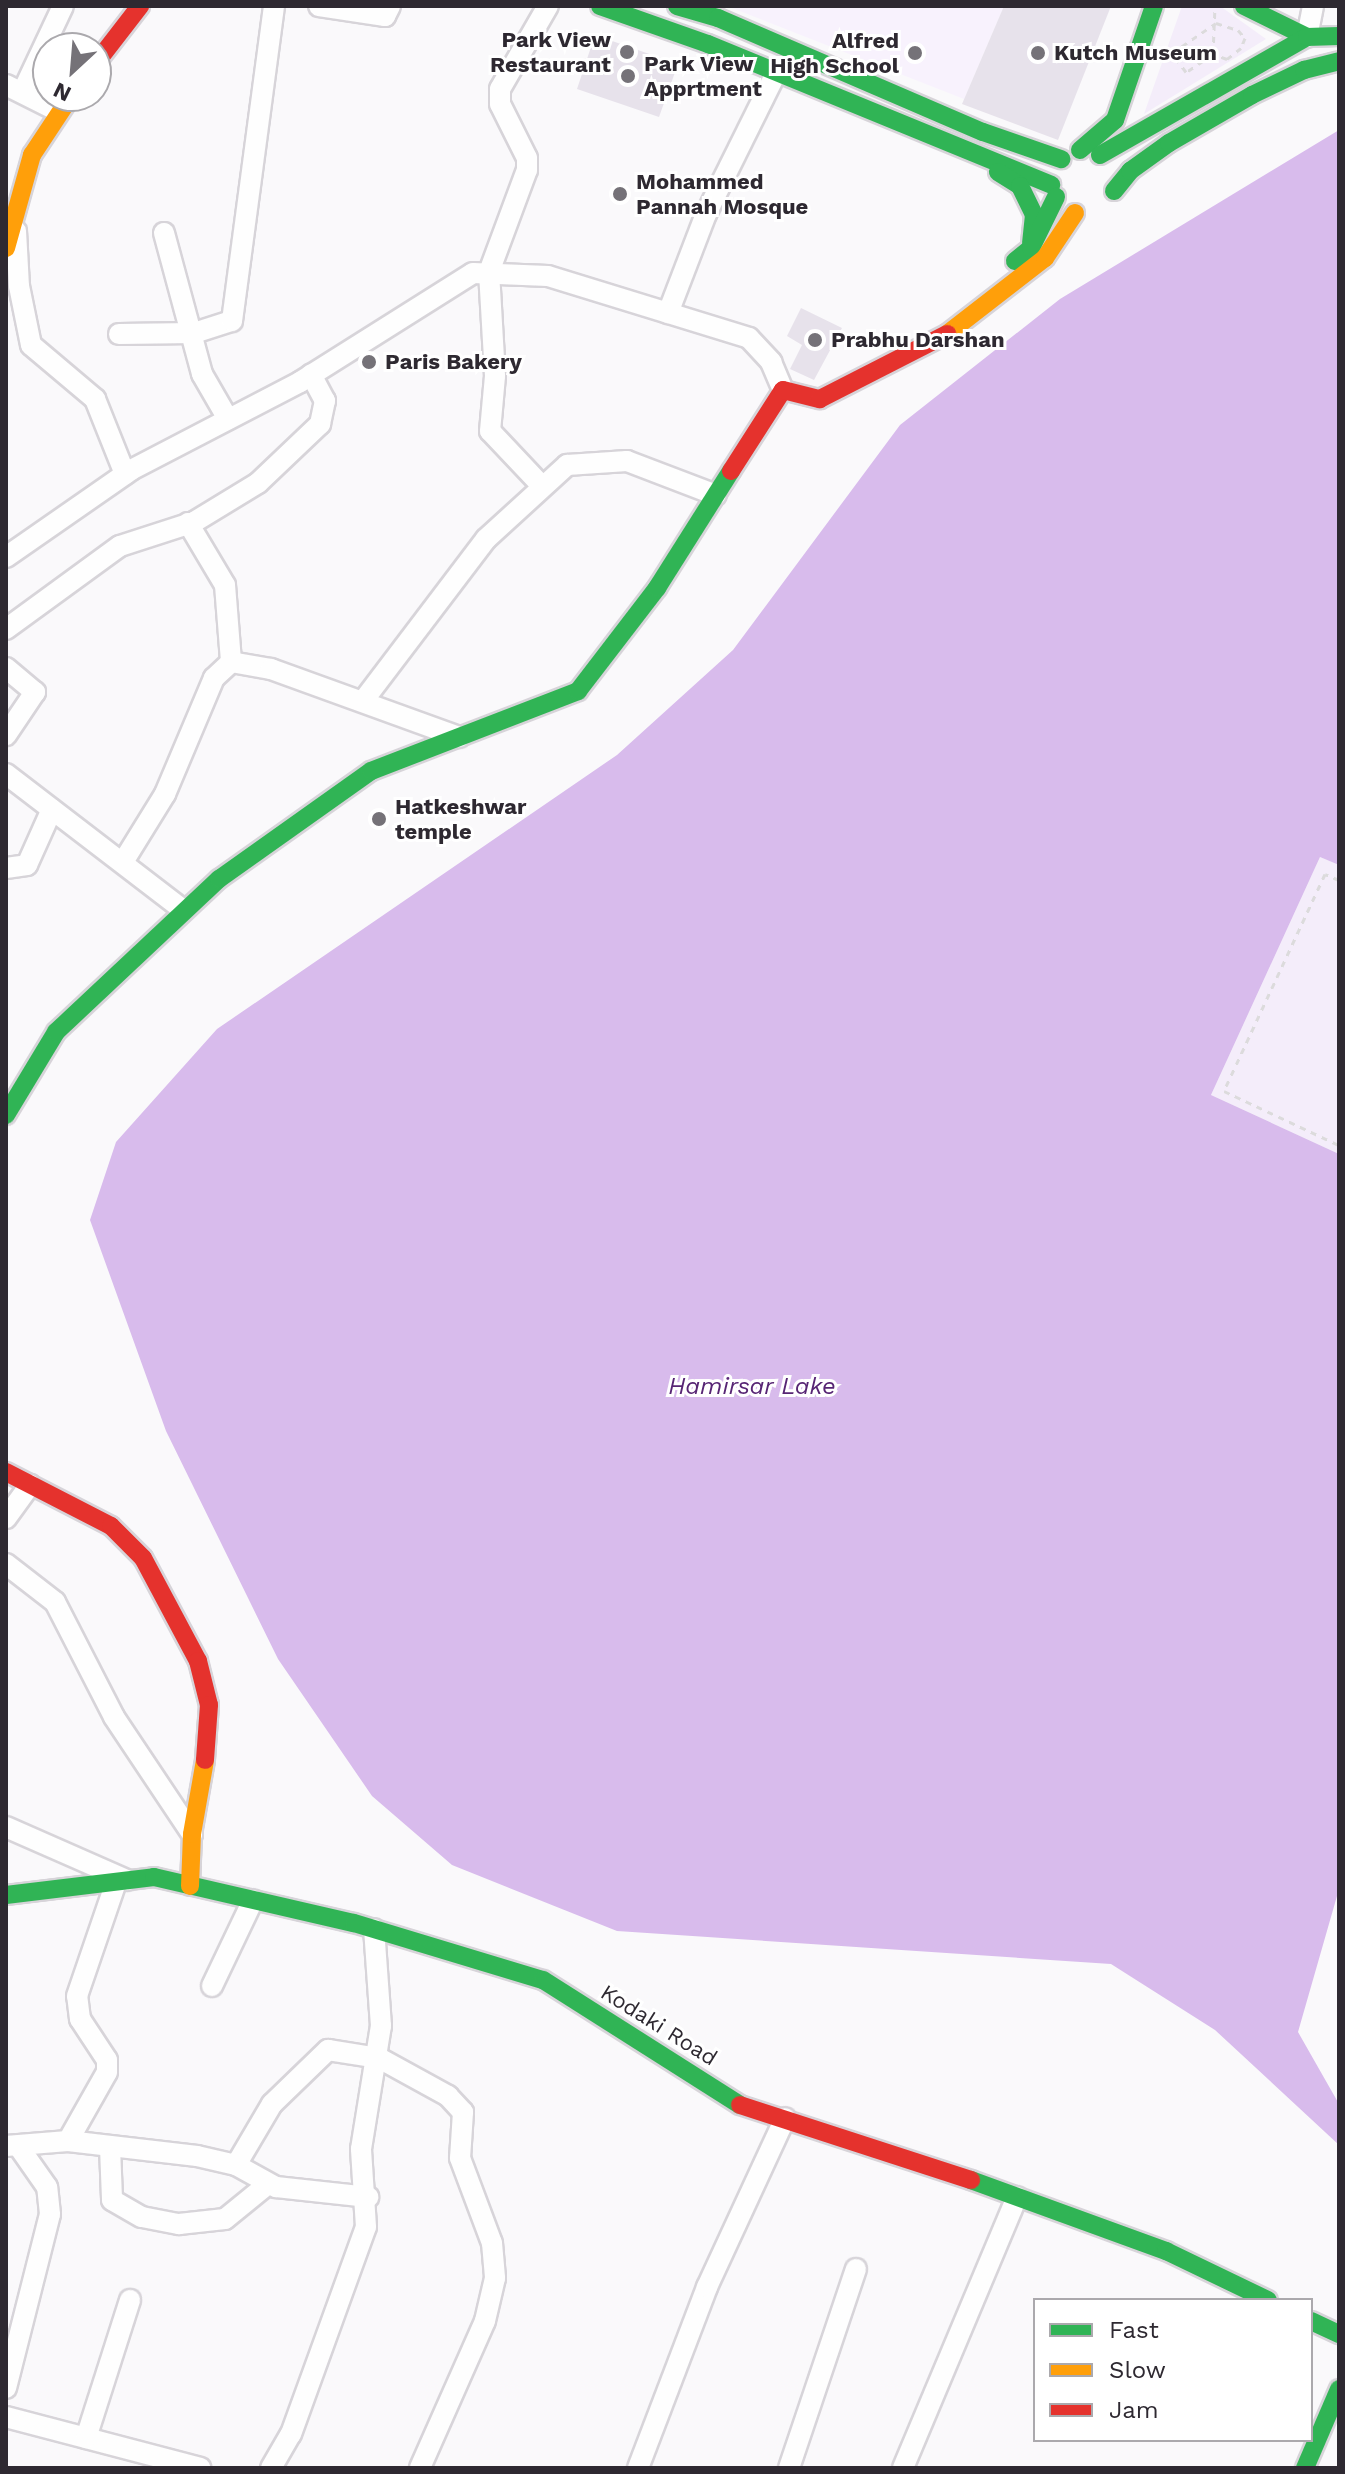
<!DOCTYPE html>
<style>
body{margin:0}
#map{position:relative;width:1345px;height:2474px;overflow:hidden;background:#faf9fb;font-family:"Work Sans",sans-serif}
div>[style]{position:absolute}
.built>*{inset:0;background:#f8f2fd}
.green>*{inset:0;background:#f4edfa}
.water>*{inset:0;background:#d8bbec}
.building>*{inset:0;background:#e7e2eb}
.path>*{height:3px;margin-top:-1.5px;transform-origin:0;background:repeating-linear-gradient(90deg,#dcdbdc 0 6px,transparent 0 12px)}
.roads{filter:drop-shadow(2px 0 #d7d4d9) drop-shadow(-2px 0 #d7d4d9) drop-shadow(0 2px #d7d4d9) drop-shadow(0 -2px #d7d4d9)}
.street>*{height:20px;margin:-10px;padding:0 10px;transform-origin:10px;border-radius:10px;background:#fefefe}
.fast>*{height:18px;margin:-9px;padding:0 9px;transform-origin:9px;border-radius:9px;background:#30b455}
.slow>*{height:18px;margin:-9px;padding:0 9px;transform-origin:9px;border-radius:9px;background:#ff9f0a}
.jam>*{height:18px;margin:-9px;padding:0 9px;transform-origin:9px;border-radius:9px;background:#e5322d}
.dots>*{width:22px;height:22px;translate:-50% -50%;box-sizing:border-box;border:4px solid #fff;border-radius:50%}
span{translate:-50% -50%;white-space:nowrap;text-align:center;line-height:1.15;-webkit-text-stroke:6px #fff;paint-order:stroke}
.poi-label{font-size:22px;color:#2e2931;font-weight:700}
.right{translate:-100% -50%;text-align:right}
.left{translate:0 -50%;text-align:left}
.street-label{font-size:22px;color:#2e2931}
.water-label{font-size:24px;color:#572574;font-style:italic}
.frame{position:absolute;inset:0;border:8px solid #2e2931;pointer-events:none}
.legend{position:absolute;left:1033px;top:2298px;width:280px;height:144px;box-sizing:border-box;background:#fff;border:2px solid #aba9ad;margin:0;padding:10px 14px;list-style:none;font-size:24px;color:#2e2931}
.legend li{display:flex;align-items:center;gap:16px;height:40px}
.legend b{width:40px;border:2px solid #aba9ad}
.north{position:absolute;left:32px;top:32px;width:80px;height:80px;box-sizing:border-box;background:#fff;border:2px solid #aba9ad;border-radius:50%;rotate:206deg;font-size:22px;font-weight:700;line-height:32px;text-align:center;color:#2e2931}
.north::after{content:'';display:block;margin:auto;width:28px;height:36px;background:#757278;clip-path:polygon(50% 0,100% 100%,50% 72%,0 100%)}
</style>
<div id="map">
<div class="built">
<i style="clip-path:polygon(727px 6px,1004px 6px,964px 99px)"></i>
</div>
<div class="green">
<i style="clip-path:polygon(1182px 6px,1220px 6px,1266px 39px,1144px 114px)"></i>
<i style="clip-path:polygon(1320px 857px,1339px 865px,1339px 1154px,1211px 1095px)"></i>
</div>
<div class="water">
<i style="clip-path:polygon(1339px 130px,1339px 865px,1320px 857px,1211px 1095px,1339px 1154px,1339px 1889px,1298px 2032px,1339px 2104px,1339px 2145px,1215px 2030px,1111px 1964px,617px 1931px,452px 1865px,372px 1796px,278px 1659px,166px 1431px,90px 1220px,116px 1142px,217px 1029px,617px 755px,733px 650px,900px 425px,1060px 299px)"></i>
</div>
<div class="building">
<i style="clip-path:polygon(1004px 6px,1111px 6px,1058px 140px,962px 104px)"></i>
<i style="clip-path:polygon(595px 35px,678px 64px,659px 117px,577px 89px)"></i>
<i style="clip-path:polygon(801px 308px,842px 328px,814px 380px,790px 369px,802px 345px,787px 336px)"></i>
</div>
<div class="path">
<i style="left:1216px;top:23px;width:23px;rotate:18deg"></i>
<i style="left:1238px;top:30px;width:11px;rotate:49deg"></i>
<i style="left:1245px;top:38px;width:11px;rotate:112deg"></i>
<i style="left:1241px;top:48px;width:18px;rotate:142deg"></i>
<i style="left:1227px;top:59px;width:15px;rotate:-160deg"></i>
<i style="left:1213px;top:54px;width:32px;rotate:146deg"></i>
<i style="left:1186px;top:72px;width:24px;rotate:-126deg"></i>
<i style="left:1172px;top:53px;width:53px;rotate:-34.3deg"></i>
<i style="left:1213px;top:54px;width:48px;rotate:-87.6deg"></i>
<i style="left:1339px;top:880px;width:15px;rotate:-157deg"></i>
<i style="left:1325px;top:874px;width:239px;rotate:115deg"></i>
<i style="left:1224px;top:1091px;width:127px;rotate:25.2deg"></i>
</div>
<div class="roads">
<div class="street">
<i style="left:319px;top:6px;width:67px;rotate:8.6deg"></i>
<i style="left:385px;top:16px;width:11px;rotate:-63deg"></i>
<i style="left:1307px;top:37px;width:32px;rotate:-79deg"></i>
<i style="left:6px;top:85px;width:58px;rotate:26.6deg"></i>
<i style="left:23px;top:91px;width:94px;rotate:-64.8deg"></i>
<i style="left:16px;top:231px;width:55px;rotate:86.9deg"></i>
<i style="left:19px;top:286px;width:60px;rotate:78.5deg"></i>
<i style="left:31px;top:345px;width:84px;rotate:40.2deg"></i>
<i style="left:95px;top:399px;width:81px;rotate:68.2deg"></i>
<i style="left:164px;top:233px;width:146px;rotate:74.9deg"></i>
<i style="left:202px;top:374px;width:52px;rotate:60deg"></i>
<i style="left:668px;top:313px;width:106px;rotate:-69deg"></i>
<i style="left:706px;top:214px;width:157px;rotate:-63.6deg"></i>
<i style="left:119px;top:334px;width:75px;rotate:-0.8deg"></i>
<i style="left:194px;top:333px;width:40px;rotate:-18deg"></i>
<i style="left:232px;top:321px;width:318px;rotate:-82.4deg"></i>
<i style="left:541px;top:485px;width:74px;rotate:-133.4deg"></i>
<i style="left:490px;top:431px;width:55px;rotate:-84.8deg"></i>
<i style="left:495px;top:376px;width:104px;rotate:-93.3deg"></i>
<i style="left:489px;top:272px;width:109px;rotate:-69.6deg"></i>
<i style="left:527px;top:170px;width:12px;rotate:-90deg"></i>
<i style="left:527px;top:158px;width:60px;rotate:-116.6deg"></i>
<i style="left:500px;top:104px;width:15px;rotate:-90deg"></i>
<i style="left:500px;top:89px;width:96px;rotate:-60deg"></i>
<i style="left:188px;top:523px;width:72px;rotate:59.2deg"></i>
<i style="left:225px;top:585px;width:77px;rotate:85.5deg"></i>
<i style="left:6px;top:557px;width:152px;rotate:-34.8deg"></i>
<i style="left:131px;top:470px;width:191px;rotate:-27.5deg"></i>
<i style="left:300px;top:382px;width:204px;rotate:-32.2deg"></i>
<i style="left:473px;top:273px;width:75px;rotate:2.3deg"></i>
<i style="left:548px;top:276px;width:210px;rotate:17.1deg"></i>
<i style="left:749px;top:338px;width:33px;rotate:47deg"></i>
<i style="left:771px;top:362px;width:30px;rotate:67deg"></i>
<i style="left:6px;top:629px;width:141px;rotate:-36.1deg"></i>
<i style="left:120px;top:546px;width:78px;rotate:-18deg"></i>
<i style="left:194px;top:522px;width:75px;rotate:-31.4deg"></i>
<i style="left:258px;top:483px;width:86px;rotate:-43.6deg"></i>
<i style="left:320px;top:424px;width:24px;rotate:-78deg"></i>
<i style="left:325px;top:401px;width:30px;rotate:-118deg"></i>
<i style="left:6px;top:668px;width:38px;rotate:40deg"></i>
<i style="left:35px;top:692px;width:52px;rotate:124deg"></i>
<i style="left:363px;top:701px;width:203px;rotate:-52.8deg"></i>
<i style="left:486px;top:539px;width:110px;rotate:-42.4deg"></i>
<i style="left:567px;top:465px;width:60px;rotate:-3.8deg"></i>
<i style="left:627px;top:461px;width:95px;rotate:20.9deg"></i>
<i style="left:6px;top:774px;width:222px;rotate:37.5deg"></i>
<i style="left:123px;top:862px;width:80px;rotate:-58.3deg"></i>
<i style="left:165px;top:794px;width:126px;rotate:-67.1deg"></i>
<i style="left:214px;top:678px;width:23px;rotate:-43deg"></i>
<i style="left:231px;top:662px;width:41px;rotate:9.9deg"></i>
<i style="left:271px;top:669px;width:200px;rotate:19.9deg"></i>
<i style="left:6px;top:868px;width:21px;rotate:-8deg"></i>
<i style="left:27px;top:865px;width:61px;rotate:-65.9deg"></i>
<i style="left:6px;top:1518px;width:41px;rotate:-54deg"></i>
<i style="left:6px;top:1564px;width:62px;rotate:37.8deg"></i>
<i style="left:55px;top:1602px;width:129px;rotate:62.8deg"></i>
<i style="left:114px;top:1717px;width:141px;rotate:56.3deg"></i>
<i style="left:6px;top:1827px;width:132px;rotate:23.7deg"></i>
<i style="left:212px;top:1986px;width:95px;rotate:-64.5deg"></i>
<i style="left:68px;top:2141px;width:79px;rotate:-60.5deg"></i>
<i style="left:107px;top:2072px;width:12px;rotate:-90deg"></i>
<i style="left:107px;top:2060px;width:49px;rotate:-123.4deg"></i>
<i style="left:80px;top:2019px;width:23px;rotate:-97deg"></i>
<i style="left:77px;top:1996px;width:120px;rotate:-71.1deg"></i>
<i style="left:6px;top:2146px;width:62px;rotate:-4.6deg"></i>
<i style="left:68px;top:2141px;width:130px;rotate:6.6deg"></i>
<i style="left:197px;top:2156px;width:40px;rotate:13deg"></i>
<i style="left:236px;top:2165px;width:46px;rotate:28.8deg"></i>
<i style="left:276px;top:2187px;width:93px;rotate:6.2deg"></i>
<i style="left:110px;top:2147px;width:53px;rotate:87.8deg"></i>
<i style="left:112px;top:2200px;width:34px;rotate:30deg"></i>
<i style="left:142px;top:2217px;width:38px;rotate:11deg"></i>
<i style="left:179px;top:2224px;width:46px;rotate:-6.2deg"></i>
<i style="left:225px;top:2219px;width:55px;rotate:-39.1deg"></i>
<i style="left:236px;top:2165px;width:71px;rotate:-59.5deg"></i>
<i style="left:272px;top:2104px;width:78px;rotate:-44deg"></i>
<i style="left:328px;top:2050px;width:52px;rotate:8.9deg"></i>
<i style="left:379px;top:2058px;width:79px;rotate:28.8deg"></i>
<i style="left:448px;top:2096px;width:22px;rotate:47deg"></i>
<i style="left:463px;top:2112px;width:46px;rotate:93.7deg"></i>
<i style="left:460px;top:2158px;width:91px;rotate:69.4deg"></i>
<i style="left:492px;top:2243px;width:35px;rotate:85deg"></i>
<i style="left:495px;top:2278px;width:44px;rotate:103.1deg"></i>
<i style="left:485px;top:2321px;width:161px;rotate:113.9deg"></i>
<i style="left:6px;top:2388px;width:179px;rotate:-75.8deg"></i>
<i style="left:50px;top:2214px;width:27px;rotate:-96deg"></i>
<i style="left:47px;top:2187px;width:49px;rotate:-125deg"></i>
<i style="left:6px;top:2417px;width:201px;rotate:14.7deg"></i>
<i style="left:86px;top:2438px;width:145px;rotate:-72.3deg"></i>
<i style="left:271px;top:2468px;width:39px;rotate:-60deg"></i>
<i style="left:291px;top:2434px;width:220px;rotate:-70.1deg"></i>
<i style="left:366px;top:2227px;width:78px;rotate:-93.7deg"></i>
<i style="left:361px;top:2149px;width:125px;rotate:-80.8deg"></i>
<i style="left:381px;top:2026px;width:97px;rotate:-94.1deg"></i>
<i style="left:638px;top:2468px;width:194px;rotate:-69.1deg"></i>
<i style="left:707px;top:2287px;width:186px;rotate:-65.2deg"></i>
<i style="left:789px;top:2468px;width:210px;rotate:-71.4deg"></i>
<i style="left:903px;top:2468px;width:294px;rotate:-67.2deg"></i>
</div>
<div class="fast">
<i style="left:600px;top:6px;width:114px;rotate:19.4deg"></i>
<i style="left:708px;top:44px;width:371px;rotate:22.3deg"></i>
<i style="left:677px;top:6px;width:43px;rotate:16.3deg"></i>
<i style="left:718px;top:18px;width:288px;rotate:23.3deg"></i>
<i style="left:983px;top:132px;width:83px;rotate:19.1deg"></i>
<i style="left:1244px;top:6px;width:70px;rotate:26.2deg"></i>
<i style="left:1080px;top:150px;width:46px;rotate:-40.6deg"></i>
<i style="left:1115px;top:120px;width:120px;rotate:-71.1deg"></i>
<i style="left:1100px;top:155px;width:238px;rotate:-29.7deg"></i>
<i style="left:1307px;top:37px;width:32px;rotate:-2deg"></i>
<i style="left:998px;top:172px;width:26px;rotate:32deg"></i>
<i style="left:1020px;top:186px;width:32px;rotate:64deg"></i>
<i style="left:1034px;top:215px;width:28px;rotate:96deg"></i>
<i style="left:1114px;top:191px;width:26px;rotate:-51deg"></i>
<i style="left:1130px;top:171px;width:48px;rotate:-35.7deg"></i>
<i style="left:1169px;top:143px;width:96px;rotate:-30deg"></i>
<i style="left:1252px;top:95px;width:58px;rotate:-25.7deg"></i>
<i style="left:1304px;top:70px;width:36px;rotate:-14deg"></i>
<i style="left:1015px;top:261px;width:21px;rotate:-39deg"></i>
<i style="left:1031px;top:248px;width:57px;rotate:-63.9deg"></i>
<i style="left:6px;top:1115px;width:97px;rotate:-58.9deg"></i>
<i style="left:56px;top:1032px;width:224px;rotate:-43.2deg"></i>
<i style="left:219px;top:879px;width:186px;rotate:-35.4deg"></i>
<i style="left:371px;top:771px;width:222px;rotate:-21.1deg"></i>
<i style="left:578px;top:691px;width:130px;rotate:-52.5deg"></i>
<i style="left:657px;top:588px;width:138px;rotate:-57.7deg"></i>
<i style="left:6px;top:1895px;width:149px;rotate:-6.9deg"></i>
<i style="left:154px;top:1877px;width:205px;rotate:13deg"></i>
<i style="left:354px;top:1923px;width:197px;rotate:16.8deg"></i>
<i style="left:543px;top:1980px;width:233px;rotate:32.4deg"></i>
<i style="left:971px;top:2180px;width:208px;rotate:20deg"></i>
<i style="left:1166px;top:2251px;width:113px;rotate:25.7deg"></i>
<i style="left:1311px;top:2321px;width:31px;rotate:25deg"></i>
<i style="left:1305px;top:2468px;width:86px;rotate:-66.7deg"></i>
</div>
<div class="slow">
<i style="left:6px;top:248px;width:97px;rotate:-74.4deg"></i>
<i style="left:32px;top:155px;width:71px;rotate:-56.5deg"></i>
<i style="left:947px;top:334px;width:124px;rotate:-37.8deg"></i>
<i style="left:1045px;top:258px;width:54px;rotate:-56.3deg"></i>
<i style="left:190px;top:1886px;width:52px;rotate:-87.8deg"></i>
<i style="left:192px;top:1834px;width:75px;rotate:-80deg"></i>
</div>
<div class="jam">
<i style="left:96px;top:63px;width:72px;rotate:-52.3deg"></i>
<i style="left:731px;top:471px;width:96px;rotate:-57.3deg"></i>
<i style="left:783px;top:390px;width:38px;rotate:14deg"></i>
<i style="left:820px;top:399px;width:143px;rotate:-27.1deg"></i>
<i style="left:6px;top:1472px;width:118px;rotate:27.2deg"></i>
<i style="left:111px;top:1526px;width:45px;rotate:45deg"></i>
<i style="left:143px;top:1558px;width:117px;rotate:61.9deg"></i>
<i style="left:198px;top:1661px;width:45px;rotate:76deg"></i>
<i style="left:209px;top:1705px;width:55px;rotate:94.2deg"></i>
<i style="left:740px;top:2105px;width:243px;rotate:18deg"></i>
</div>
</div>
<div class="dots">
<i style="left:627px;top:52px;background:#757278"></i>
<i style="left:915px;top:53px;background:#757278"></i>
<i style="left:1038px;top:53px;background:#757278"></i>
<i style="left:628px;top:76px;background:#757278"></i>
<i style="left:620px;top:194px;background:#757278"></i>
<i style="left:815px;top:340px;background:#757278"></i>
<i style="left:369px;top:362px;background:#757278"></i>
<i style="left:379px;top:819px;background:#757278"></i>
</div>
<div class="poi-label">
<span class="right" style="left:611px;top:52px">Park View<br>Restaurant</span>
<span class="right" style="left:899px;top:53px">Alfred<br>High School</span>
<span class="left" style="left:1054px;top:53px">Kutch Museum</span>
<span class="left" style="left:644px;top:76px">Park View<br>Apprtment</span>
<span class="left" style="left:636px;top:194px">Mohammed<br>Pannah Mosque</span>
<span class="left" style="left:831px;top:340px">Prabhu Darshan</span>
<span class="left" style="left:385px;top:362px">Paris Bakery</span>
<span class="left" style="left:395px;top:819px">Hatkeshwar<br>temple</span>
</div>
<div class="street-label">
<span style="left:659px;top:2025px;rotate:32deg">Kodaki Road</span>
</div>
<div class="water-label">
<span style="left:752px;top:1387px">Hamirsar Lake</span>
</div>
<div class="frame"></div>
<ul class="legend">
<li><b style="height:10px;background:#30b455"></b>Fast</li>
<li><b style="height:10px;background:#ff9f0a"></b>Slow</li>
<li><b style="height:10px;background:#e5322d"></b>Jam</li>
</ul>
<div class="north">N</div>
</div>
